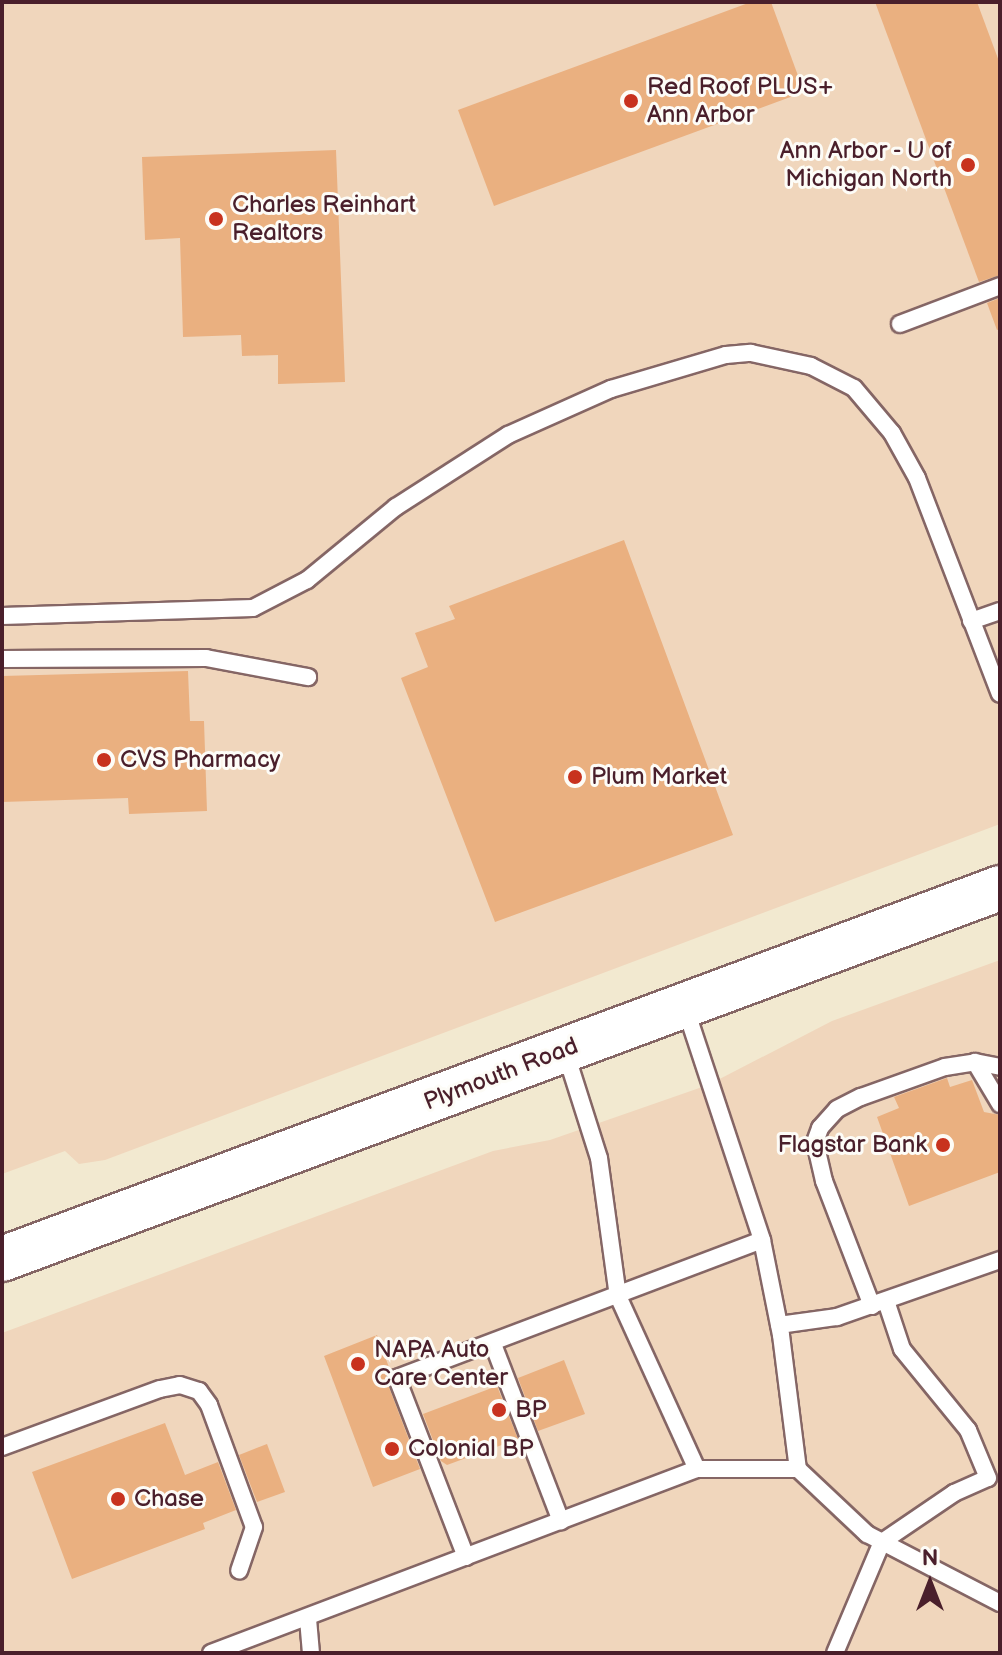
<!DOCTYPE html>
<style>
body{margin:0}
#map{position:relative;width:1002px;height:1655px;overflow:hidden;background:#f2e9d0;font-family:"Balsamiq Sans",sans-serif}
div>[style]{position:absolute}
.built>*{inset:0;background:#f0d6bc}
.building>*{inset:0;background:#eab080}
.roads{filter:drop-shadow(2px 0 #856665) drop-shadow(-2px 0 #856665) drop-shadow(0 2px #856665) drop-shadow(0 -2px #856665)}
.service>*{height:16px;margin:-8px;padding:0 8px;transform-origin:8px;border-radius:8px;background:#fff}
.secondary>*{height:44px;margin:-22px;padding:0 22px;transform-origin:22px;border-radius:22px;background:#fff}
.dots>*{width:22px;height:22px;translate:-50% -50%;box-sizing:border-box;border:4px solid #fdfcf7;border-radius:50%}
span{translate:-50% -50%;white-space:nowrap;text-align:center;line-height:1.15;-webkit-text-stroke:6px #fdfcf7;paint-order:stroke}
.poi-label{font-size:24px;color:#4a1f2b}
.left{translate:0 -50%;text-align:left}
.right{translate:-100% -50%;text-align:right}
.street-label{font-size:24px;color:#4a1f2b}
.frame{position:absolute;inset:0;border:4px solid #4a1f2b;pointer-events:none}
.north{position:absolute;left:890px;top:1543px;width:80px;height:80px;-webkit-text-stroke:6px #fdfcf7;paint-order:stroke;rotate:0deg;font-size:22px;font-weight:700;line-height:32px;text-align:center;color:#4a1f2b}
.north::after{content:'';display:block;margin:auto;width:28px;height:36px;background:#4a1f2b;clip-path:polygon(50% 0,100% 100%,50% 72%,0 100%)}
</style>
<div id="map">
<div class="built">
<i style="clip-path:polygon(2px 2px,1000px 2px,1000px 824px,105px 1160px,79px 1164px,65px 1151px,2px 1174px)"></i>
<i style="clip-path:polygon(1000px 960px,1000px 1653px,2px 1653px,2px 1333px,493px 1151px,550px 1140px,708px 1085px,832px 1021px)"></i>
</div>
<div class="building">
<i style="clip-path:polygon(751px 2px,771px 2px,804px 92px,494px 206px,458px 110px)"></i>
<i style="clip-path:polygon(875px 2px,977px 2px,1000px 64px,1000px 275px,979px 282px)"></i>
<i style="clip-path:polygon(336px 150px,345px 382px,278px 384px,278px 355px,242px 356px,241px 335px,183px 337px,180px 238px,145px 240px,142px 157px)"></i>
<i style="clip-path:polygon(1000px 298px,1000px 329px,997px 330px,987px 303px)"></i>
<i style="clip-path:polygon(624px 540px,733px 835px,495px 922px,401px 678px,428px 667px,415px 633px,455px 619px,449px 606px)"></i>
<i style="clip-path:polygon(188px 671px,190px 721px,204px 721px,207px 811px,129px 814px,128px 798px,2px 802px,2px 676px)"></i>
<i style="clip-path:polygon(947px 1078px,950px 1087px,972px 1080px,984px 1112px,1000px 1115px,1000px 1172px,909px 1206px,877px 1117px,899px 1108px,894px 1097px)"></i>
<i style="clip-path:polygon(377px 1335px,390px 1370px,387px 1382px,420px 1469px,373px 1487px,324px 1356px)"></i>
<i style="clip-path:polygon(564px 1360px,585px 1414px,538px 1431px,518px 1378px)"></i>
<i style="clip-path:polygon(497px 1386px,518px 1439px,447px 1465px,441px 1461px,423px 1414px)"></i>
<i style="clip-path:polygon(165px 1423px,185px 1475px,218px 1462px,236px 1510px,203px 1523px,205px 1529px,72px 1579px,32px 1472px)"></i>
<i style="clip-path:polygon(267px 1444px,285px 1492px,257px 1502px,239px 1455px)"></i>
</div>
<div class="roads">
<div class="service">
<i style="left:900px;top:324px;width:107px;rotate:-20.8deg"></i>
<i style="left:2px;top:616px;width:251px;rotate:-1.8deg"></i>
<i style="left:253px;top:608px;width:61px;rotate:-27.4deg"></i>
<i style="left:307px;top:580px;width:115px;rotate:-39.4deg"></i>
<i style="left:396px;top:507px;width:133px;rotate:-32.7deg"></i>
<i style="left:508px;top:435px;width:113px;rotate:-24.1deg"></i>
<i style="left:611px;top:389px;width:120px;rotate:-16.5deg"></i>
<i style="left:726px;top:355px;width:25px;rotate:-5deg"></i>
<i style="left:751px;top:353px;width:61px;rotate:12.2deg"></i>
<i style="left:811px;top:366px;width:48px;rotate:27.1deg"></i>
<i style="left:854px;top:388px;width:59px;rotate:49.8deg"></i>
<i style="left:892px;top:433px;width:51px;rotate:60.9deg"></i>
<i style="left:917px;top:478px;width:231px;rotate:69deg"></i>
<i style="left:971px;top:621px;width:31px;rotate:-19deg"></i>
<i style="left:2px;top:659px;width:204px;rotate:-0.3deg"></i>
<i style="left:206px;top:658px;width:104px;rotate:10.6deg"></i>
<i style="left:685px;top:1007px;width:245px;rotate:71.7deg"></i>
<i style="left:762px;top:1240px;width:97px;rotate:78.7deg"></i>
<i style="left:781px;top:1335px;width:135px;rotate:82.8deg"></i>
<i style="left:798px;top:1469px;width:95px;rotate:43.3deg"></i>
<i style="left:867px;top:1534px;width:150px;rotate:27.4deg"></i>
<i style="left:565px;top:1051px;width:112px;rotate:72.4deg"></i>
<i style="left:599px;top:1158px;width:139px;rotate:82.2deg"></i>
<i style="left:618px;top:1296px;width:190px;rotate:65.5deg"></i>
<i style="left:697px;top:1469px;width:101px"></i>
<i style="left:975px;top:1062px;width:49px;rotate:59.2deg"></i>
<i style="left:872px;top:1306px;width:134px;rotate:-111deg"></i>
<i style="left:824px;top:1181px;width:40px;rotate:-103deg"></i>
<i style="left:815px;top:1142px;width:15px;rotate:-70deg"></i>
<i style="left:820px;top:1128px;width:25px;rotate:-48deg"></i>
<i style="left:837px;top:1109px;width:27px;rotate:-27deg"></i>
<i style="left:861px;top:1097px;width:89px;rotate:-19.7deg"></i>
<i style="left:945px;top:1067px;width:30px;rotate:-9deg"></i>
<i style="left:975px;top:1062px;width:25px;rotate:11deg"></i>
<i style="left:779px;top:1325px;width:59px;rotate:-7.9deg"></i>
<i style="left:837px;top:1317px;width:173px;rotate:-19.3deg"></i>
<i style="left:493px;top:1344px;width:190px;rotate:69deg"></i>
<i style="left:2px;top:1447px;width:168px;rotate:-20.2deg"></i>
<i style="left:160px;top:1389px;width:20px;rotate:-11deg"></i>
<i style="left:180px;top:1385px;width:20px;rotate:18deg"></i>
<i style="left:199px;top:1391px;width:17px;rotate:54deg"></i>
<i style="left:209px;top:1405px;width:130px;rotate:69.8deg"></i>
<i style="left:254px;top:1527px;width:46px;rotate:108.8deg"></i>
<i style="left:466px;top:1557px;width:192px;rotate:-111.1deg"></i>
<i style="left:397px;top:1378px;width:390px;rotate:-20.7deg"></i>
<i style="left:308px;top:1619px;width:34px;rotate:85deg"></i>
<i style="left:211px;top:1653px;width:520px;rotate:-20.74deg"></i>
<i style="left:835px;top:1653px;width:121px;rotate:-67.1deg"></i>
<i style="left:882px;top:1542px;width:87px;rotate:-34.2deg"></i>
<i style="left:954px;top:1493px;width:37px;rotate:-24deg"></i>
<i style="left:988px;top:1478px;width:52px;rotate:-112.6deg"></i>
<i style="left:968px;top:1430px;width:104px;rotate:-129.2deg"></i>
<i style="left:902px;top:1349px;width:51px;rotate:-108.4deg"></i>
</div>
<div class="secondary">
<i style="left:2px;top:1259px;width:1065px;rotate:-20.39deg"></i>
</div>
</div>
<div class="dots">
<i style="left:631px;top:101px;background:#c8321e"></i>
<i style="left:968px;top:165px;background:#c8321e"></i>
<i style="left:216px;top:219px;background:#c8321e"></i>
<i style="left:104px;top:760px;background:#c8321e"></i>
<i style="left:575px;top:777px;background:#c8321e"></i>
<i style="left:943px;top:1145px;background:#c8321e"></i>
<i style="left:358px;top:1364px;background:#c8321e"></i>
<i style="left:499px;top:1410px;background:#c8321e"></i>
<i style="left:392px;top:1449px;background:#c8321e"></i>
<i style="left:118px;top:1499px;background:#c8321e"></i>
</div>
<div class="poi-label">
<span class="left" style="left:647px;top:101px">Red Roof PLUS+<br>Ann Arbor</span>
<span class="right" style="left:952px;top:165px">Ann Arbor - U of<br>Michigan North</span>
<span class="left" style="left:232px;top:219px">Charles Reinhart<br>Realtors</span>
<span class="left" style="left:120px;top:760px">CVS Pharmacy</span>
<span class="left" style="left:591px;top:777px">Plum Market</span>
<span class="right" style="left:927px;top:1145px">Flagstar Bank</span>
<span class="left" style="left:374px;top:1364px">NAPA Auto<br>Care Center</span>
<span class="left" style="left:515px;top:1410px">BP</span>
<span class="left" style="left:408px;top:1449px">Colonial BP</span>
<span class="left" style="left:134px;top:1499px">Chase</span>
</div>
<div class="street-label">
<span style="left:501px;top:1074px;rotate:-21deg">Plymouth Road</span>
</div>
<div class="frame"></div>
<div class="north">N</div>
</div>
